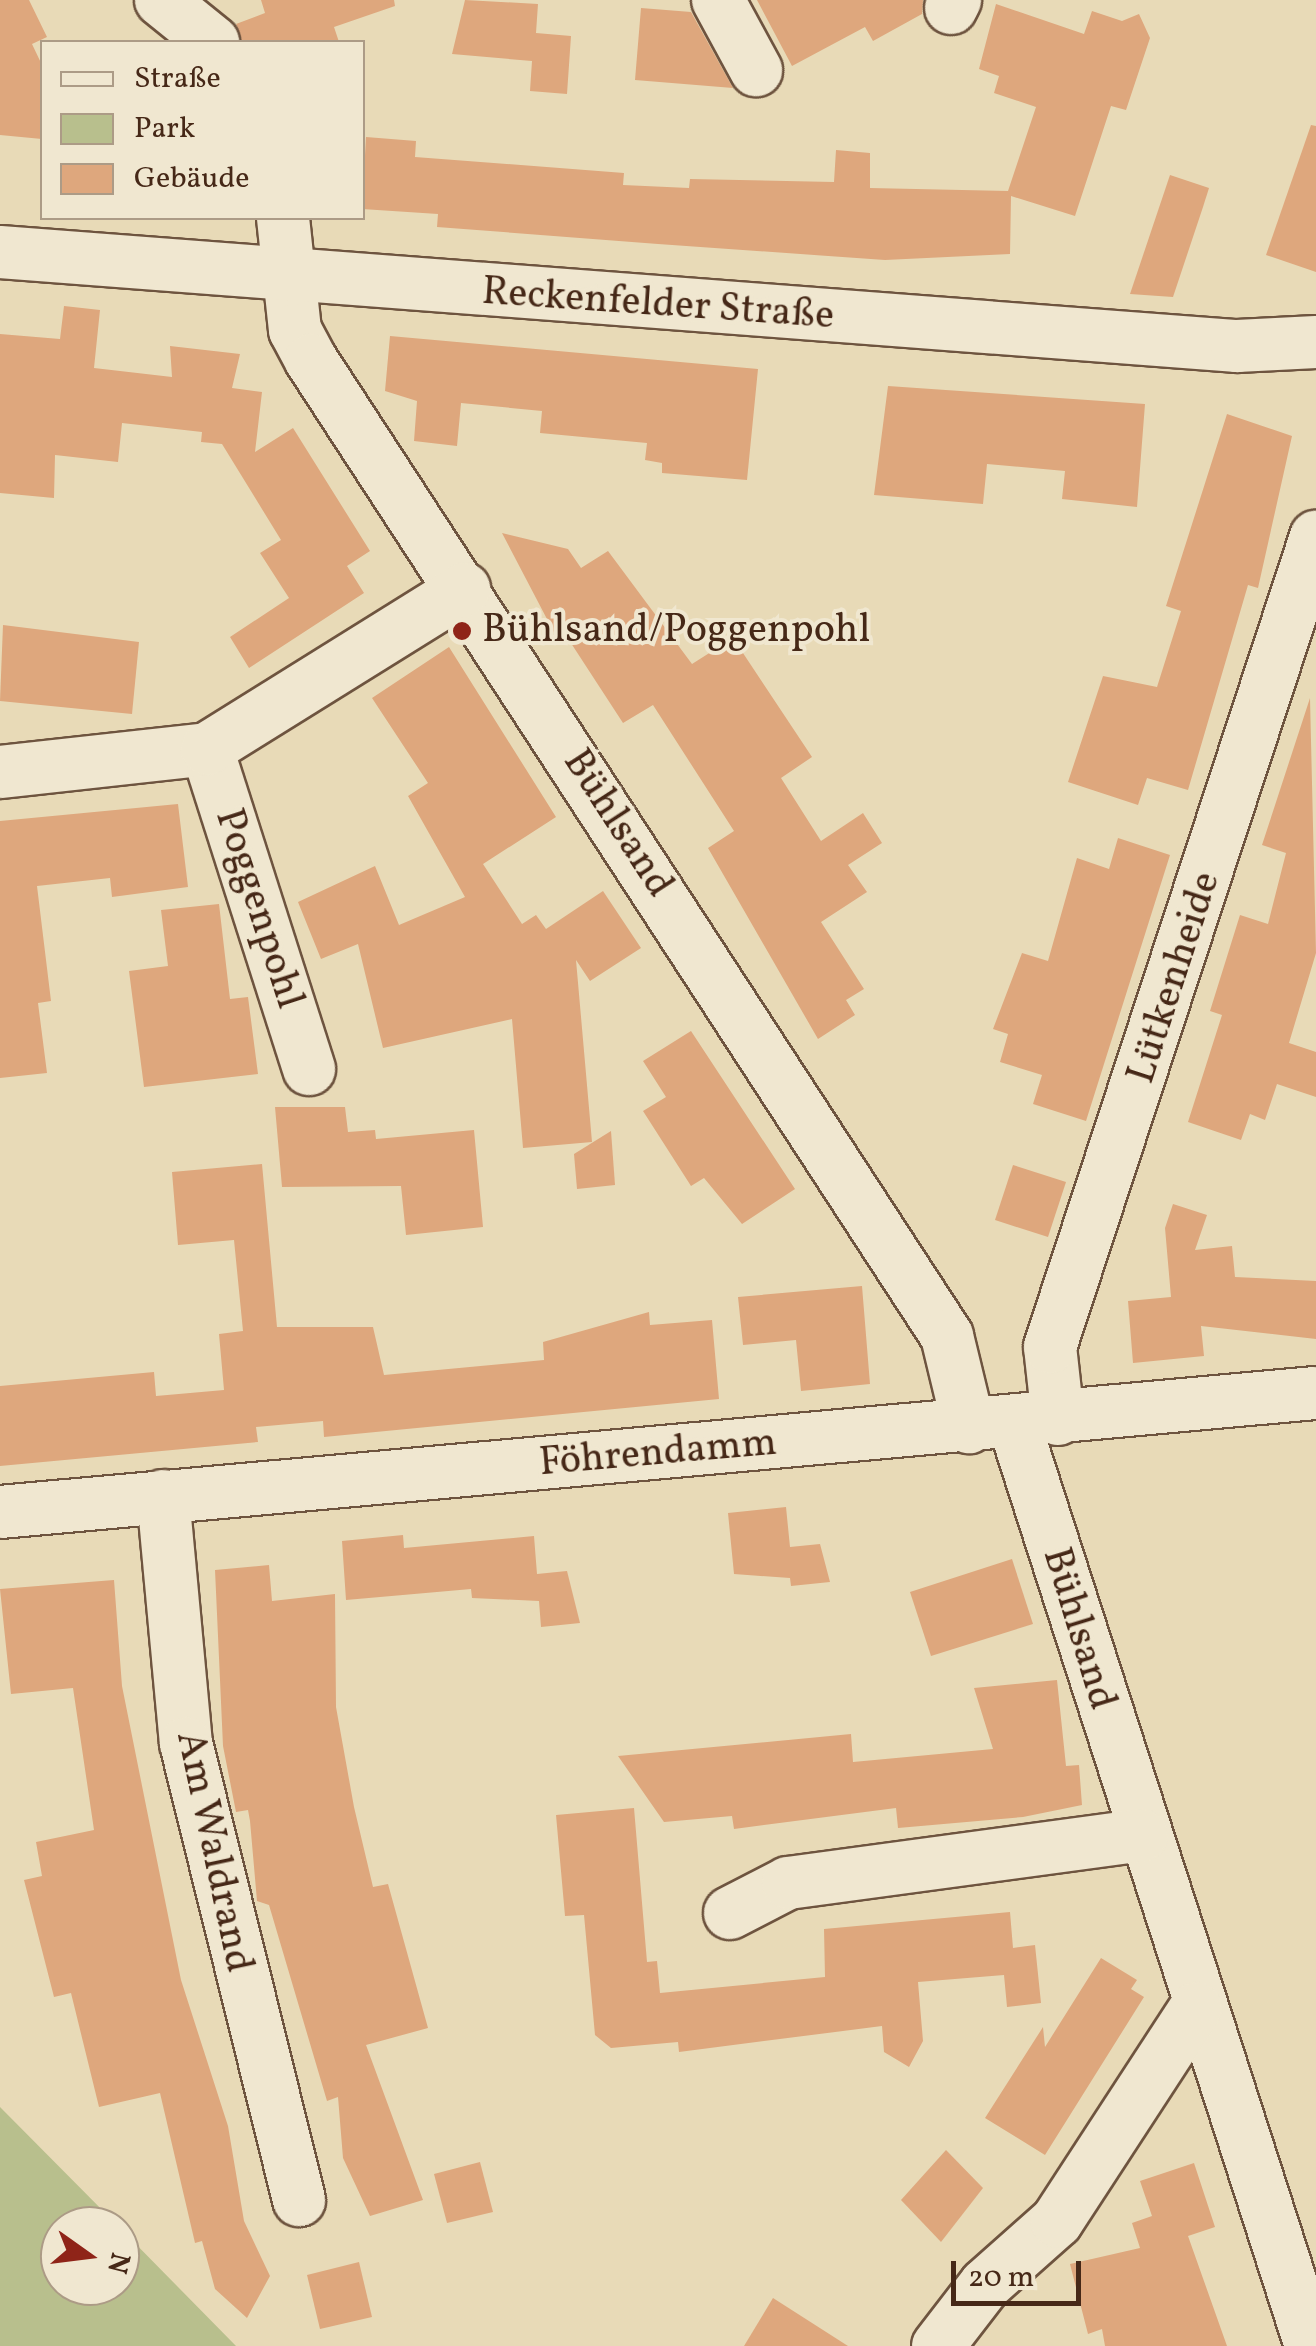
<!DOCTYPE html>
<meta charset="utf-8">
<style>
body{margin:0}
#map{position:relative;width:1316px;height:2346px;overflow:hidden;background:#e8dab7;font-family:Vollkorn,serif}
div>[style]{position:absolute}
.green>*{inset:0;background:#b8bf8d}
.building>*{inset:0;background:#dea77d}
.roads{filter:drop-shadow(2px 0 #6e543f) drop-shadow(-2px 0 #6e543f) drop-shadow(0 2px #6e543f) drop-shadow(0 -2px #6e543f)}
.minor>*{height:52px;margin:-26px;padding:0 26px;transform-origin:26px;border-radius:26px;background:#f0e7d0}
.dots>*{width:28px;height:28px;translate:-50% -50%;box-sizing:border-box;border:5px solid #f0e7d0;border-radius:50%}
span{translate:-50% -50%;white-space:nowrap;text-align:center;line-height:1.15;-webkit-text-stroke:8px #f0e7d0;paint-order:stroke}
.street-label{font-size:40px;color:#462817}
.poi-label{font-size:40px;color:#462817}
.left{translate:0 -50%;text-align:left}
.legend{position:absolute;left:40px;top:40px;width:325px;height:180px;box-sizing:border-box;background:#f0e7d0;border:2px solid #ac9b86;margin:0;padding:12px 18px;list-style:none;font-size:30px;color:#462817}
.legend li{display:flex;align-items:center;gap:20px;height:50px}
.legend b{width:50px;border:2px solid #ac9b86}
.north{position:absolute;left:40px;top:2206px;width:100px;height:100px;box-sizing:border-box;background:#f0e7d0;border:2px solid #ac9b86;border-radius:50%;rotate:104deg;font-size:28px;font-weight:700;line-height:40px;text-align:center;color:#462817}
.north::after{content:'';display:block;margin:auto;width:35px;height:45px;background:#8f2418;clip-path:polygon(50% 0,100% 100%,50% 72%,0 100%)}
.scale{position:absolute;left:951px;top:2261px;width:130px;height:45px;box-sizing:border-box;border:5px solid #462817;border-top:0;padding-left:12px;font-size:30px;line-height:35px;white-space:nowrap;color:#462817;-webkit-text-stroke:8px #f0e7d0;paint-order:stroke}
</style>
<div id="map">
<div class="green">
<i style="clip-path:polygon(0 2107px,118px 2226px,60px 2226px,60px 2286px,120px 2286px,120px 2228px,236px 2346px,0 2346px)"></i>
</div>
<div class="building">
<i style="clip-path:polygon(0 0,29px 0,47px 37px,32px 44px,42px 65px,42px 139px,0 135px)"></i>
<i style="clip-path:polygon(261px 0,394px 0,395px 6px,334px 27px,339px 42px,242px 42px,236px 24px,265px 13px)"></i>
<i style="clip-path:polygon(465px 0,538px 4px,536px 33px,571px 36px,567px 94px,530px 91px,532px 61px,452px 54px)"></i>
<i style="clip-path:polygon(757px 0,923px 0,922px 14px,873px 41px,865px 27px,792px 66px)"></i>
<i style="clip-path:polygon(996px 4px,1084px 34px,1092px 11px,1122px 21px,1139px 14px,1150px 38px,1126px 110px,1111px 106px,1075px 216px,1011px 196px,1010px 254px,885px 260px,658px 244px,437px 227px,438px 214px,362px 209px,366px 137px,416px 141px,415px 157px,624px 173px,623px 185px,689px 188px,690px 179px,834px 182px,836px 150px,870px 153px,870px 188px,1008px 191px,1036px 107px,994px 93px,999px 76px,979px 69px)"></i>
<i style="clip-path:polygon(641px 8px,691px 12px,733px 88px,635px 80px)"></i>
<i style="clip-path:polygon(1311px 125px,1316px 126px,1316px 272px,1266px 255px)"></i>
<i style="clip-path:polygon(1170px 175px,1209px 188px,1203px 207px,1173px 297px,1130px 294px)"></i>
<i style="clip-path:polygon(64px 306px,100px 310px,94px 368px,172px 377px,170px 346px,240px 354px,232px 388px,262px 392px,255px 452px,293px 428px,370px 551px,347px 566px,364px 593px,249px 668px,230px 637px,289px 598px,260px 553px,281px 540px,222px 444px,201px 442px,202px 432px,122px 423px,118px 462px,55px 455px,54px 498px,0 493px,0 334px,60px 339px)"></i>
<i style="clip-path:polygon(390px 336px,758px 369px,747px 480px,662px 473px,662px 463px,645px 460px,647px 443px,540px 433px,542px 411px,461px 403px,457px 446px,414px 441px,417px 401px,385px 391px)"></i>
<i style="clip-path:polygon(888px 386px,1145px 404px,1137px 507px,1062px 499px,1065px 471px,987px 464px,983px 504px,874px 495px)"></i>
<i style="clip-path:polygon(1227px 414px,1292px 436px,1258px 588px,1248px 585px,1188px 790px,1147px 778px,1138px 805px,1068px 782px,1103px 676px,1157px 687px,1181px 611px,1166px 606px)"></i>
<i style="clip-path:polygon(502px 533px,568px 549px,581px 568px,608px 551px,692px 664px,733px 638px,812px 757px,781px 778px,821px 841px,863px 813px,882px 843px,848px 865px,867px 892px,821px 922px,864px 989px,846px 1000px,855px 1015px,818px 1039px,708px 848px,734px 831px,653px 705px,623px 723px,567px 637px,559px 642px)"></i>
<i style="clip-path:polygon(3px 625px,139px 642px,132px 714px,0 701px)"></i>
<i style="clip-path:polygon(449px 647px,556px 817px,483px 864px,522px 924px,536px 915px,546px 929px,603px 891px,641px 948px,590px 981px,576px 960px,592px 1142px,523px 1148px,512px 1019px,383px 1048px,358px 944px,321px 959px,298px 902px,375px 866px,399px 925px,465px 897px,408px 796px,428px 783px,372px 698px)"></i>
<i style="clip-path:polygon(1310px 698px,1316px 953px,1289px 1043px,1316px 1052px,1316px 1097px,1277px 1084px,1265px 1120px,1250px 1114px,1241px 1140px,1188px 1122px,1222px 1015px,1210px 1011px,1240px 915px,1268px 924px,1286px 853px,1262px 845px)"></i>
<i style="clip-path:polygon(178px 804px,188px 887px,112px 897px,110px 878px,37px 886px,51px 1001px,38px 1003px,47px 1073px,0 1078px,0 821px)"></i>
<i style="clip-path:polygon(1118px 838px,1170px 855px,1086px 1121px,1033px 1104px,1042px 1075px,1000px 1062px,1008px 1034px,993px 1029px,1022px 953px,1048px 961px,1077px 858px,1109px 869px)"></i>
<i style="clip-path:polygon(219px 904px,230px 999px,248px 997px,258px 1074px,144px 1087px,129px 971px,168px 966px,161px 910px)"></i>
<i style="clip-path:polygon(691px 1031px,795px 1189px,742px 1224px,704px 1178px,691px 1186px,643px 1111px,666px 1097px,643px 1061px)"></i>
<i style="clip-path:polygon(275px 1107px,345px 1107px,348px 1132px,375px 1130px,376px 1139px,474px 1130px,483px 1227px,406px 1235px,401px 1186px,282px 1187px)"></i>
<i style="clip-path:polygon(611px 1131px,615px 1185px,577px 1189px,574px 1154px)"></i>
<i style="clip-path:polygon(262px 1164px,277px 1327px,373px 1327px,384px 1375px,544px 1360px,543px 1342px,649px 1312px,650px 1325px,712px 1320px,719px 1399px,324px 1437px,323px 1421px,256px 1427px,258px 1442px,0 1466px,0 1386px,154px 1372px,156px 1396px,224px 1390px,219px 1334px,243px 1331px,234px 1240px,178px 1245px,172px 1172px)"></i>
<i style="clip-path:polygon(1013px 1165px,1066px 1182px,1048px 1237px,995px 1220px)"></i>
<i style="clip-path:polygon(1173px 1204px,1207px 1215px,1195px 1250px,1232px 1246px,1235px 1277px,1316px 1281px,1316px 1339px,1201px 1326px,1204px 1356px,1133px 1363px,1128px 1301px,1171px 1297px,1165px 1228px)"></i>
<i style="clip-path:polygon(862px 1286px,870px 1384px,801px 1391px,796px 1340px,743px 1345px,738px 1297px)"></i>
<i style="clip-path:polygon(786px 1507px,790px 1547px,820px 1544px,830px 1582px,791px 1586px,790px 1578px,734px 1574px,728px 1513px)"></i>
<i style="clip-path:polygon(403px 1535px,404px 1548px,534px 1536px,537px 1574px,567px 1571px,580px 1623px,541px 1627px,539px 1601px,472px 1598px,471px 1589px,346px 1600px,342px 1541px)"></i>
<i style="clip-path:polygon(1012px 1559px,1033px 1624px,931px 1656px,910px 1592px)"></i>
<i style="clip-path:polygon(269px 1565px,272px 1601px,335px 1594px,336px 1707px,354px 1807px,373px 1887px,388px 1884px,428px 2028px,366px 2045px,423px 2200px,370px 2216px,343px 2158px,338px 2097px,327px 2101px,269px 1905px,257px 1901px,250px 1821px,248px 1810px,236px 1812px,223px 1746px,215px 1570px)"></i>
<i style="clip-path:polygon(114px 1580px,122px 1686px,181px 1980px,228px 2126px,244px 2221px,270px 2276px,247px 2318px,215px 2289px,202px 2241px,195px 2243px,160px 2093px,99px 2107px,71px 1993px,54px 1997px,24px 1880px,42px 1876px,36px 1842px,94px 1830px,73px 1688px,11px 1694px,0 1589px)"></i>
<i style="clip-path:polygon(1057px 1680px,1066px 1766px,1079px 1765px,1082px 1805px,1023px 1817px,898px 1828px,896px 1808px,734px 1829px,732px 1816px,664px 1822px,618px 1756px,851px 1734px,853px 1762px,993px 1749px,974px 1688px)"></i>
<i style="clip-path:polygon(634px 1808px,647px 1962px,657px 1961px,660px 1993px,825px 1977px,824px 1929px,1010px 1912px,1013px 1948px,1035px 1945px,1041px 2003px,1007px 2007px,1004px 1975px,918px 1982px,923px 2041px,909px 2067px,884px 2052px,882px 2026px,679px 2052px,678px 2042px,611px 2048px,595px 2035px,584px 1915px,565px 1916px,556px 1815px)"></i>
<i style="clip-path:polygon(1101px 1958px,1137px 1980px,1131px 1989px,1144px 1997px,1045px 2155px,985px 2118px,1043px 2027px,1045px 2047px)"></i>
<i style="clip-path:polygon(946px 2150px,983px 2188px,941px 2242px,901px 2200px)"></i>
<i style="clip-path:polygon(480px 2162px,493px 2212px,447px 2223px,434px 2174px)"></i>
<i style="clip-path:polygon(1194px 2163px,1215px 2227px,1188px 2236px,1227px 2346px,1105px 2346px,1102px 2329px,1088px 2334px,1070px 2264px,1140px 2248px,1132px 2223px,1152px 2216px,1140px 2181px)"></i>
<i style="clip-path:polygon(359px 2262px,372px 2317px,320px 2329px,307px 2275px)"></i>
<i style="clip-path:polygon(773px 2298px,848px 2346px,744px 2346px)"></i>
</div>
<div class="roads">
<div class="minor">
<i style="left:161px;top:0;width:67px;rotate:38.9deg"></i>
<i style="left:718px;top:0;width:80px;rotate:61.5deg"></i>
<i style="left:951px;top:8px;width:9px;rotate:-63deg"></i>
<i style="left:283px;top:218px;width:113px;rotate:83.9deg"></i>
<i style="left:295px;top:330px;width:34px;rotate:62deg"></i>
<i style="left:311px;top:360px;width:1165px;rotate:56.91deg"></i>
<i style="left:947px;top:1336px;width:94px;rotate:76.4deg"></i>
<i style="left:0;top:252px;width:1241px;rotate:4.35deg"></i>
<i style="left:1237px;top:346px;width:79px;rotate:-2.9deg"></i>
<i style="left:207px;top:749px;width:336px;rotate:72.3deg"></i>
<i style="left:0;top:772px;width:208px;rotate:-6.3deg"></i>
<i style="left:207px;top:749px;width:303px;rotate:-31.9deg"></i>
<i style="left:1058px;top:1419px;width:72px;rotate:-96.3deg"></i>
<i style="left:1050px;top:1347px;width:853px;rotate:-71.82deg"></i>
<i style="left:1014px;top:1423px;width:970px;rotate:72.16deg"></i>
<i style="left:163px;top:1496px;width:248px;rotate:84.7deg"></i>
<i style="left:186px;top:1743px;width:471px;rotate:76.1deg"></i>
<i style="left:0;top:1512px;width:1321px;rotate:-5.17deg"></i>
<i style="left:730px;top:1913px;width:65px;rotate:-27.3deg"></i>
<i style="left:788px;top:1883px;width:357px;rotate:-7.7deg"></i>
<i style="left:938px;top:2346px;width:77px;rotate:-52.4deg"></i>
<i style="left:985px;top:2285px;width:96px;rotate:-41.6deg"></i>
<i style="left:1057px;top:2221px;width:254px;rotate:-56.9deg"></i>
</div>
</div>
<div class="dots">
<i style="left:462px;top:631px;background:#8f2418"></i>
</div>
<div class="street-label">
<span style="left:658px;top:305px;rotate:4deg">Reckenfelder Straße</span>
<span style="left:617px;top:824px;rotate:57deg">Bühlsand</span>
<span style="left:258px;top:909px;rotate:72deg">Poggenpohl</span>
<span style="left:1175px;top:978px;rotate:-72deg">Lütkenheide</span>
<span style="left:658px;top:1454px;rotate:-5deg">Föhrendamm</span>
<span style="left:1078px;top:1629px;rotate:73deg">Bühlsand</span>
<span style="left:213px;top:1852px;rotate:78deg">Am Waldrand</span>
</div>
<div class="poi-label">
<span class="left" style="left:482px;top:631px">Bühlsand/Poggenpohl</span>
</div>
<ul class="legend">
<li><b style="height:12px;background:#f0e7d0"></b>Straße</li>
<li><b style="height:28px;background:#b8bf8d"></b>Park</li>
<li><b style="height:28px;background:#dea77d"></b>Gebäude</li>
</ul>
<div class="north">N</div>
<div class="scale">20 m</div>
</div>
